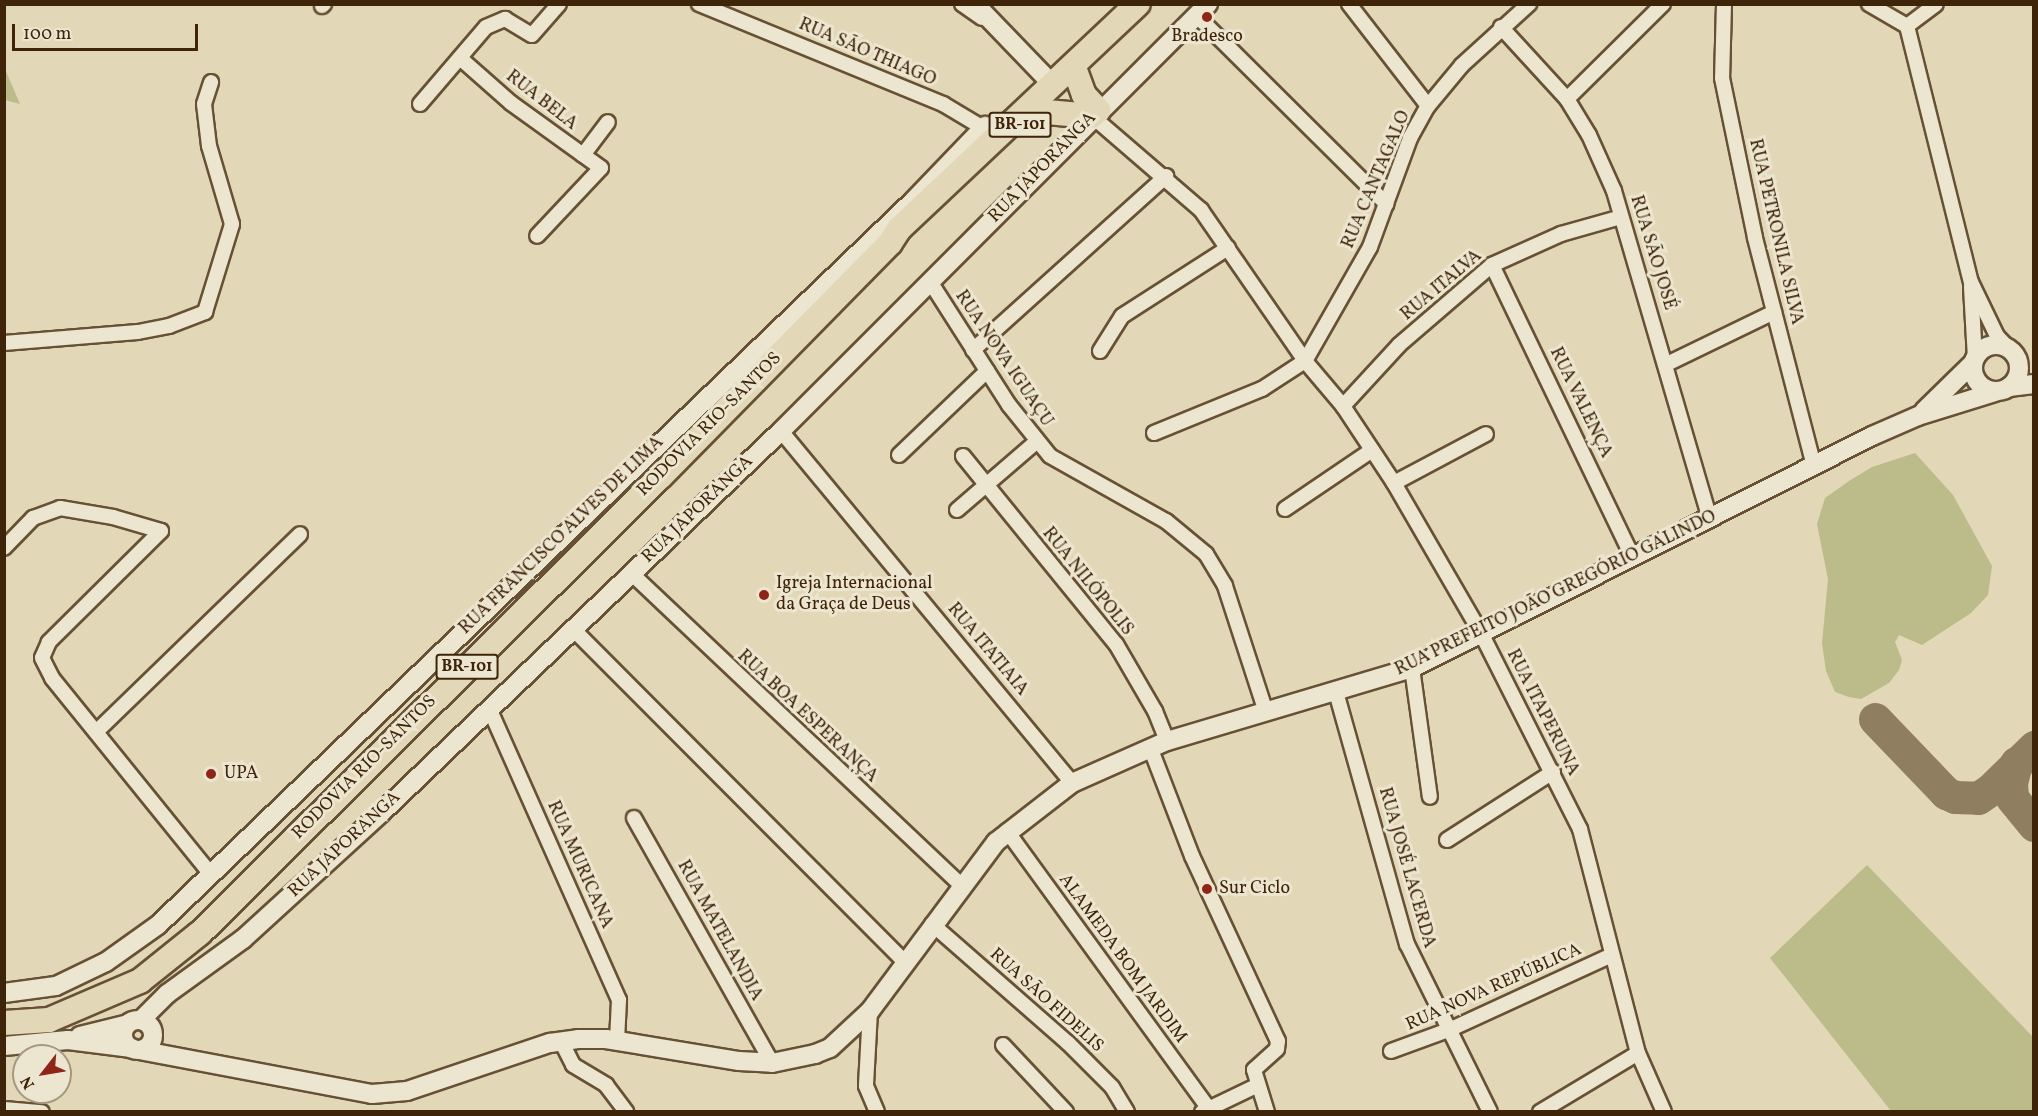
<!DOCTYPE html>
<meta charset="utf-8">
<style>
body{margin:0}
#map{position:relative;width:2038px;height:1116px;overflow:hidden;background:#e2d7b6;font-family:Vollkorn,serif}
div>[style]{position:absolute}
.green>*{inset:0;background:#bbbc89}
.taxiway>*{height:33px;margin:-16.5px;padding:0 16.5px;transform-origin:16.5px;border-radius:16.5px;background:#907e60}
.roads{filter:drop-shadow(2px 0 #675134) drop-shadow(-2px 0 #675134) drop-shadow(0 2px #675134) drop-shadow(0 -2px #675134)}
.street>*{height:14px;margin:-7px;padding:0 7px;transform-origin:7px;border-radius:7px;background:#ece5d0}
.secondary>*{height:18px;margin:-9px;padding:0 9px;transform-origin:9px;border-radius:9px;background:#ece5d0}
.secondary>.ring{margin:-9px;padding:0;box-sizing:content-box;background:none;border:18px solid #ece5d0;border-radius:50%}
.highway>*{height:24px;margin:-12px;padding:0 12px;transform-origin:12px;border-radius:12px;background:#e2d7b6}
.dots>*{width:16px;height:16px;translate:-50% -50%;box-sizing:border-box;border:3px solid #ece5d0;border-radius:50%}
span{translate:-50% -50%;white-space:nowrap;text-align:center;line-height:1.15;-webkit-text-stroke:6px #ece5d0;paint-order:stroke}
.shield-label span{padding:2px 4px;background:#ece5d0;border:2px solid;border-radius:4px;-webkit-text-stroke-width:0}
.shield-label{font-size:16px;color:#3e2409;font-weight:700}
.poi-label{font-size:18px;color:#3e2409}
.left{translate:0 -50%;text-align:left}
.street-label{font-size:18px;color:#3e2409}
.frame{position:absolute;inset:0;border:6px solid #3e2409;pointer-events:none}
.north{position:absolute;left:12px;top:1044px;width:60px;height:60px;box-sizing:border-box;background:#ece5d0;border:2px solid #a69880;border-radius:50%;rotate:239deg;font-size:16px;font-weight:700;line-height:24px;text-align:center;color:#3e2409}
.north::after{content:'';display:block;margin:auto;width:21px;height:27px;background:#8f2418;clip-path:polygon(50% 0,100% 100%,50% 72%,0 100%)}
.scale{position:absolute;left:12px;top:24px;width:186px;height:27px;box-sizing:border-box;border:3px solid #3e2409;border-top:0;padding-left:8px;font-size:18px;line-height:21px;white-space:nowrap;color:#3e2409;-webkit-text-stroke:4px #ece5d0;paint-order:stroke}
</style>
<div id="map">
<div class="green">
<i style="clip-path:polygon(5px 69px,20px 104px,5px 100px)"></i>
<i style="clip-path:polygon(1915px 453px,1953px 495px,1992px 566px,1988px 595px,1971px 613px,1922px 645px,1899px 635px,1895px 642px,1902px 660px,1899px 670px,1889px 683px,1861px 699px,1849px 697px,1835px 692px,1826px 671px,1822px 643px,1828px 579px,1817px 524px,1825px 498px,1849px 481px,1872px 467px)"></i>
<i style="clip-path:polygon(1867px 865px,2033px 1037px,2033px 1111px,1891px 1111px,1770px 958px)"></i>
</div>
<div class="taxiway">
<i style="left:1875px;top:719px;width:103px;rotate:46.2deg"></i>
<i style="left:1946px;top:793px;width:10px;rotate:24deg"></i>
<i style="left:1955px;top:797px;width:23px;rotate:2deg"></i>
<i style="left:1978px;top:798px;width:14px;rotate:-34deg"></i>
<i style="left:1990px;top:790px;width:62px;rotate:-44.3deg"></i>
<i style="left:2016px;top:763px;width:21px;rotate:104deg"></i>
<i style="left:2011px;top:783px;width:15px;rotate:86deg"></i>
<i style="left:2012px;top:798px;width:35px;rotate:51deg"></i>
</div>
<div class="roads">
<div class="street">
<i style="left:699px;top:4px;width:264px;rotate:22.3deg"></i>
<i style="left:943px;top:104px;width:55px;rotate:30.8deg"></i>
<i style="left:962px;top:4px;width:24px;rotate:35deg"></i>
<i style="left:1349px;top:4px;width:129px;rotate:52.2deg"></i>
<i style="left:1724px;top:4px;width:74px;rotate:91.5deg"></i>
<i style="left:1722px;top:78px;width:163px;rotate:78.3deg"></i>
<i style="left:1755px;top:238px;width:236px;rotate:75.5deg"></i>
<i style="left:1869px;top:4px;width:44px;rotate:30.1deg"></i>
<i style="left:322px;top:6px;width:3px;rotate:-45deg"></i>
<i style="left:1197px;top:16px;width:267px;rotate:44.8deg"></i>
<i style="left:1907px;top:26px;width:264px;rotate:76deg"></i>
<i style="left:1971px;top:282px;width:60px;rotate:64.3deg"></i>
<i style="left:1997px;top:336px;width:19px;rotate:47deg"></i>
<i style="left:1907px;top:26px;width:36px;rotate:-37deg"></i>
<i style="left:1501px;top:27px;width:98px;rotate:47.5deg"></i>
<i style="left:1567px;top:99px;width:42px;rotate:58.6deg"></i>
<i style="left:1589px;top:135px;width:61px;rotate:65.9deg"></i>
<i style="left:1614px;top:191px;width:342px;rotate:73.7deg"></i>
<i style="left:460px;top:58px;width:68px;rotate:41.4deg"></i>
<i style="left:511px;top:103px;width:111px;rotate:35.8deg"></i>
<i style="left:601px;top:168px;width:93px;rotate:133.3deg"></i>
<i style="left:1567px;top:99px;width:135px;rotate:-44.7deg"></i>
<i style="left:420px;top:104px;width:101px;rotate:-49.4deg"></i>
<i style="left:486px;top:27px;width:21px;rotate:-23deg"></i>
<i style="left:505px;top:19px;width:31px;rotate:31deg"></i>
<i style="left:532px;top:35px;width:41px;rotate:-48.9deg"></i>
<i style="left:1092px;top:116px;width:144px;rotate:40.8deg"></i>
<i style="left:1201px;top:210px;width:183px;rotate:55.4deg"></i>
<i style="left:1305px;top:361px;width:59px;rotate:49.8deg"></i>
<i style="left:1343px;top:406px;width:92px;rotate:56.5deg"></i>
<i style="left:1394px;top:483px;width:173px;rotate:59.9deg"></i>
<i style="left:1481px;top:633px;width:220px;rotate:63.2deg"></i>
<i style="left:1580px;top:829px;width:231px;rotate:75.5deg"></i>
<i style="left:1638px;top:1053px;width:64px;rotate:66.2deg"></i>
<i style="left:583px;top:155px;width:41px;rotate:-52.9deg"></i>
<i style="left:1492px;top:265px;width:325px;rotate:64.3deg"></i>
<i style="left:931px;top:283px;width:145px;rotate:57.4deg"></i>
<i style="left:1009px;top:405px;width:65px;rotate:51.2deg"></i>
<i style="left:1050px;top:456px;width:133px;rotate:29.3deg"></i>
<i style="left:1166px;top:521px;width:52px;rotate:39.5deg"></i>
<i style="left:1206px;top:554px;width:37px;rotate:59deg"></i>
<i style="left:1225px;top:586px;width:133px;rotate:72deg"></i>
<i style="left:1971px;top:287px;width:71px;rotate:86.8deg"></i>
<i style="left:4px;top:343px;width:134px;rotate:-4.7deg"></i>
<i style="left:138px;top:332px;width:32px;rotate:-11deg"></i>
<i style="left:169px;top:326px;width:39px;rotate:-21deg"></i>
<i style="left:205px;top:312px;width:92px;rotate:-72.9deg"></i>
<i style="left:232px;top:224px;width:81px;rotate:-106.4deg"></i>
<i style="left:209px;top:146px;width:42px;rotate:-96.8deg"></i>
<i style="left:204px;top:104px;width:23px;rotate:-72deg"></i>
<i style="left:973px;top:350px;width:260px;rotate:-42deg"></i>
<i style="left:1100px;top:351px;width:41px;rotate:-57.8deg"></i>
<i style="left:1122px;top:316px;width:126px;rotate:-32.7deg"></i>
<i style="left:1667px;top:364px;width:119px;rotate:-25.9deg"></i>
<i style="left:1343px;top:406px;width:83px;rotate:-47.4deg"></i>
<i style="left:1399px;top:345px;width:123px;rotate:-40.7deg"></i>
<i style="left:1492px;top:265px;width:76px;rotate:-24.2deg"></i>
<i style="left:1561px;top:234px;width:62px;rotate:-15.8deg"></i>
<i style="left:781px;top:431px;width:457px;rotate:50.4deg"></i>
<i style="left:1154px;top:433px;width:117px;rotate:-22.2deg"></i>
<i style="left:1262px;top:389px;width:51px;rotate:-33.1deg"></i>
<i style="left:1305px;top:361px;width:131px;rotate:-60.3deg"></i>
<i style="left:1370px;top:247px;width:116px;rotate:-69.8deg"></i>
<i style="left:1410px;top:138px;width:37px;rotate:-61deg"></i>
<i style="left:1428px;top:106px;width:53px;rotate:-50.3deg"></i>
<i style="left:1462px;top:65px;width:91px;rotate:-42.3deg"></i>
<i style="left:899px;top:455px;width:122px;rotate:-43.7deg"></i>
<i style="left:963px;top:456px;width:242px;rotate:50.9deg"></i>
<i style="left:1116px;top:644px;width:78px;rotate:59.8deg"></i>
<i style="left:1155px;top:711px;width:32px;rotate:68deg"></i>
<i style="left:1394px;top:483px;width:104px;rotate:-28deg"></i>
<i style="left:1285px;top:509px;width:105px;rotate:-34.1deg"></i>
<i style="left:957px;top:510px;width:104px;rotate:-40.7deg"></i>
<i style="left:4px;top:548px;width:42px;rotate:-46deg"></i>
<i style="left:33px;top:518px;width:29px;rotate:-20deg"></i>
<i style="left:60px;top:508px;width:54px;rotate:9.6deg"></i>
<i style="left:113px;top:517px;width:50px;rotate:16.3deg"></i>
<i style="left:161px;top:531px;width:158px;rotate:135.3deg"></i>
<i style="left:49px;top:642px;width:17px;rotate:114deg"></i>
<i style="left:42px;top:658px;width:22px;rotate:63deg"></i>
<i style="left:52px;top:678px;width:251px;rotate:51deg"></i>
<i style="left:631px;top:573px;width:454px;rotate:43.4deg"></i>
<i style="left:572px;top:628px;width:472px;rotate:45.1deg"></i>
<i style="left:1412px;top:668px;width:130px;rotate:82.1deg"></i>
<i style="left:1336px;top:692px;width:262px;rotate:74.3deg"></i>
<i style="left:1407px;top:944px;width:187px;rotate:63.7deg"></i>
<i style="left:489px;top:708px;width:320px;rotate:66deg"></i>
<i style="left:619px;top:1000px;width:41px;rotate:92.8deg"></i>
<i style="left:96px;top:732px;width:284px;rotate:-44.1deg"></i>
<i style="left:1150px;top:747px;width:117px;rotate:68.9deg"></i>
<i style="left:1192px;top:856px;width:204px;rotate:65.1deg"></i>
<i style="left:1278px;top:1041px;width:8px;rotate:97deg"></i>
<i style="left:1277px;top:1049px;width:31px;rotate:138deg"></i>
<i style="left:1254px;top:1070px;width:44px;rotate:72.8deg"></i>
<i style="left:634px;top:818px;width:281px;rotate:60.6deg"></i>
<i style="left:1007px;top:831px;width:342px;rotate:54deg"></i>
<i style="left:1447px;top:840px;width:126px;rotate:-32.7deg"></i>
<i style="left:932px;top:924px;width:181px;rotate:41.2deg"></i>
<i style="left:1068px;top:1043px;width:62px;rotate:45deg"></i>
<i style="left:1112px;top:1087px;width:29px;rotate:59deg"></i>
<i style="left:870px;top:1011px;width:75px;rotate:93.1deg"></i>
<i style="left:866px;top:1086px;width:28px;rotate:67deg"></i>
<i style="left:561px;top:1041px;width:27px;rotate:63deg"></i>
<i style="left:573px;top:1065px;width:39px;rotate:31deg"></i>
<i style="left:606px;top:1085px;width:34px;rotate:53deg"></i>
<i style="left:1003px;top:1045px;width:92px;rotate:46.8deg"></i>
<i style="left:1391px;top:1051px;width:64px;rotate:-20.1deg"></i>
<i style="left:1451px;top:1029px;width:175px;rotate:-24.7deg"></i>
<i style="left:4px;top:1109px;width:38px;rotate:5deg"></i>
<i style="left:1202px;top:1112px;width:60px;rotate:-25.7deg"></i>
<i style="left:1540px;top:1112px;width:114px;rotate:-31deg"></i>
</div>
<div class="secondary">
<i style="left:975px;top:4px;width:110px;rotate:46.1deg"></i>
<i class="ring" style="left:1973px;top:345px;width:28px;height:28px"></i>
<i style="left:2009px;top:387px;width:25px;rotate:-7deg"></i>
<i style="left:1924px;top:411px;width:69px;rotate:-44.4deg"></i>
<i style="left:4px;top:993px;width:52px;rotate:-7.7deg"></i>
<i style="left:56px;top:986px;width:55px;rotate:-25.6deg"></i>
<i style="left:106px;top:962px;width:64px;rotate:-35.4deg"></i>
<i style="left:158px;top:925px;width:1047px;rotate:-43.8deg"></i>
<i style="left:914px;top:200px;width:103px;rotate:-46.2deg"></i>
<i style="left:141px;top:1020px;width:37px;rotate:-45deg"></i>
<i style="left:167px;top:994px;width:94px;rotate:-35.9deg"></i>
<i style="left:243px;top:939px;width:187px;rotate:-42.4deg"></i>
<i style="left:381px;top:813px;width:553px;rotate:-43.68deg"></i>
<i style="left:781px;top:431px;width:604px;rotate:-45deg"></i>
<i class="ring" style="left:123px;top:1020px;width:12px;height:12px"></i>
<i style="left:80px;top:1036px;width:49px;rotate:-14deg"></i>
<i style="left:4px;top:1046px;width:64px;rotate:-5.4deg"></i>
<i style="left:68px;top:1040px;width:64px;rotate:7.2deg"></i>
<i style="left:139px;top:1050px;width:237px;rotate:10.7deg"></i>
<i style="left:372px;top:1094px;width:35px;rotate:-5deg"></i>
<i style="left:407px;top:1091px;width:151px;rotate:-18.6deg"></i>
<i style="left:550px;top:1043px;width:28px;rotate:-8deg"></i>
<i style="left:578px;top:1039px;width:28px"></i>
<i style="left:606px;top:1039px;width:135px;rotate:9.4deg"></i>
<i style="left:739px;top:1061px;width:33px;rotate:3deg"></i>
<i style="left:772px;top:1063px;width:44px;rotate:-11.8deg"></i>
<i style="left:815px;top:1054px;width:16px;rotate:-22deg"></i>
<i style="left:830px;top:1048px;width:54px;rotate:-42.8deg"></i>
<i style="left:870px;top:1011px;width:211px;rotate:-53.3deg"></i>
<i style="left:996px;top:842px;width:96px;rotate:-37.8deg"></i>
<i style="left:1072px;top:783px;width:104px;rotate:-23.9deg"></i>
<i style="left:1167px;top:741px;width:256px;rotate:-16.6deg"></i>
<i style="left:1412px;top:668px;width:515px;rotate:-26.76deg"></i>
<i style="left:1872px;top:436px;width:50px;rotate:-23.5deg"></i>
<i style="left:1918px;top:416px;width:81px;rotate:-17.3deg"></i>
</div>
<div class="highway">
<i style="left:1076px;top:73px;width:23px;rotate:70deg"></i>
<i style="left:1084px;top:95px;width:21px;rotate:47deg"></i>
<i style="left:1035px;top:111px;width:57px;rotate:5deg"></i>
<i style="left:4px;top:1023px;width:45px;rotate:-3.8deg"></i>
<i style="left:49px;top:1020px;width:99px;rotate:-23.2deg"></i>
<i style="left:140px;top:981px;width:77px;rotate:-38.7deg"></i>
<i style="left:200px;top:933px;width:648px;rotate:-44.75deg"></i>
<i style="left:660px;top:477px;width:328px;rotate:-45.5deg"></i>
<i style="left:890px;top:243px;width:17px;rotate:-57deg"></i>
<i style="left:899px;top:229px;width:328px;rotate:-43.3deg"></i>
</div>
</div>
<div class="dots">
<i style="left:1207px;top:17px;background:#8f2418"></i>
<i style="left:764px;top:595px;background:#8f2418"></i>
<i style="left:211px;top:774px;background:#8f2418"></i>
<i style="left:1207px;top:889px;background:#8f2418"></i>
</div>
<div class="shield-label">
<span style="left:1020px;top:125px">BR-101</span>
<span style="left:467px;top:667px">BR-101</span>
</div>
<div class="poi-label">
<span style="left:1207px;top:37px">Bradesco</span>
<span class="left" style="left:776px;top:595px">Igreja Internacional<br>da Graça de Deus</span>
<span class="left" style="left:224px;top:774px">UPA</span>
<span class="left" style="left:1219px;top:889px">Sur Ciclo</span>
</div>
<div class="street-label">
<span style="left:867px;top:53px;rotate:23deg">RUA SÃO THIAGO</span>
<span style="left:541px;top:101px;rotate:38deg">RUA BELA</span>
<span style="left:1043px;top:168px;rotate:-46deg">RUA JAPORANGA</span>
<span style="left:1377px;top:180px;rotate:-67deg">RUA CANTAGALO</span>
<span style="left:1775px;top:232px;rotate:77deg">RUA PETRONILA SILVA</span>
<span style="left:1652px;top:253px;rotate:73deg">RUA SÃO JOSÉ</span>
<span style="left:1442px;top:286px;rotate:-40deg">RUA ITALVA</span>
<span style="left:1003px;top:359px;rotate:56deg">RUA NOVA IGUAÇU</span>
<span style="left:1580px;top:403px;rotate:64deg">RUA VALENÇA</span>
<span style="left:710px;top:425px;rotate:-45deg">RODOVIA RIO-SANTOS</span>
<span style="left:698px;top:510px;rotate:-44deg">RUA JAPORANGA</span>
<span style="left:562px;top:536px;rotate:-44deg">RUA FRANCISCO ALVES DE LIMA</span>
<span style="left:1087px;top:582px;rotate:51deg">RUA NILÓPOLIS</span>
<span style="left:1556px;top:594px;rotate:-26deg">RUA PREFEITO JOÃO GREGÓRIO GALINDO</span>
<span style="left:987px;top:650px;rotate:50deg">RUA ITATIAIA</span>
<span style="left:1542px;top:713px;rotate:63deg">RUA ITAPERUNA</span>
<span style="left:807px;top:717px;rotate:43deg">RUA BOA ESPERANÇA</span>
<span style="left:365px;top:768px;rotate:-45deg">RODOVIA RIO-SANTOS</span>
<span style="left:345px;top:845px;rotate:-43deg">RUA JAPORANGA</span>
<span style="left:579px;top:865px;rotate:66deg">RUA MURICANA</span>
<span style="left:1406px;top:868px;rotate:74deg">RUA JOSÉ LACERDA</span>
<span style="left:719px;top:931px;rotate:61deg">RUA MATELANDIA</span>
<span style="left:1122px;top:959px;rotate:54deg">ALAMEDA BOM JARDIM</span>
<span style="left:1494px;top:988px;rotate:-24deg">RUA NOVA REPÚBLICA</span>
<span style="left:1046px;top:1001px;rotate:42deg">RUA SÃO FIDELIS</span>
</div>
<div class="frame"></div>
<div class="north">N</div>
<div class="scale">100 m</div>
</div>
